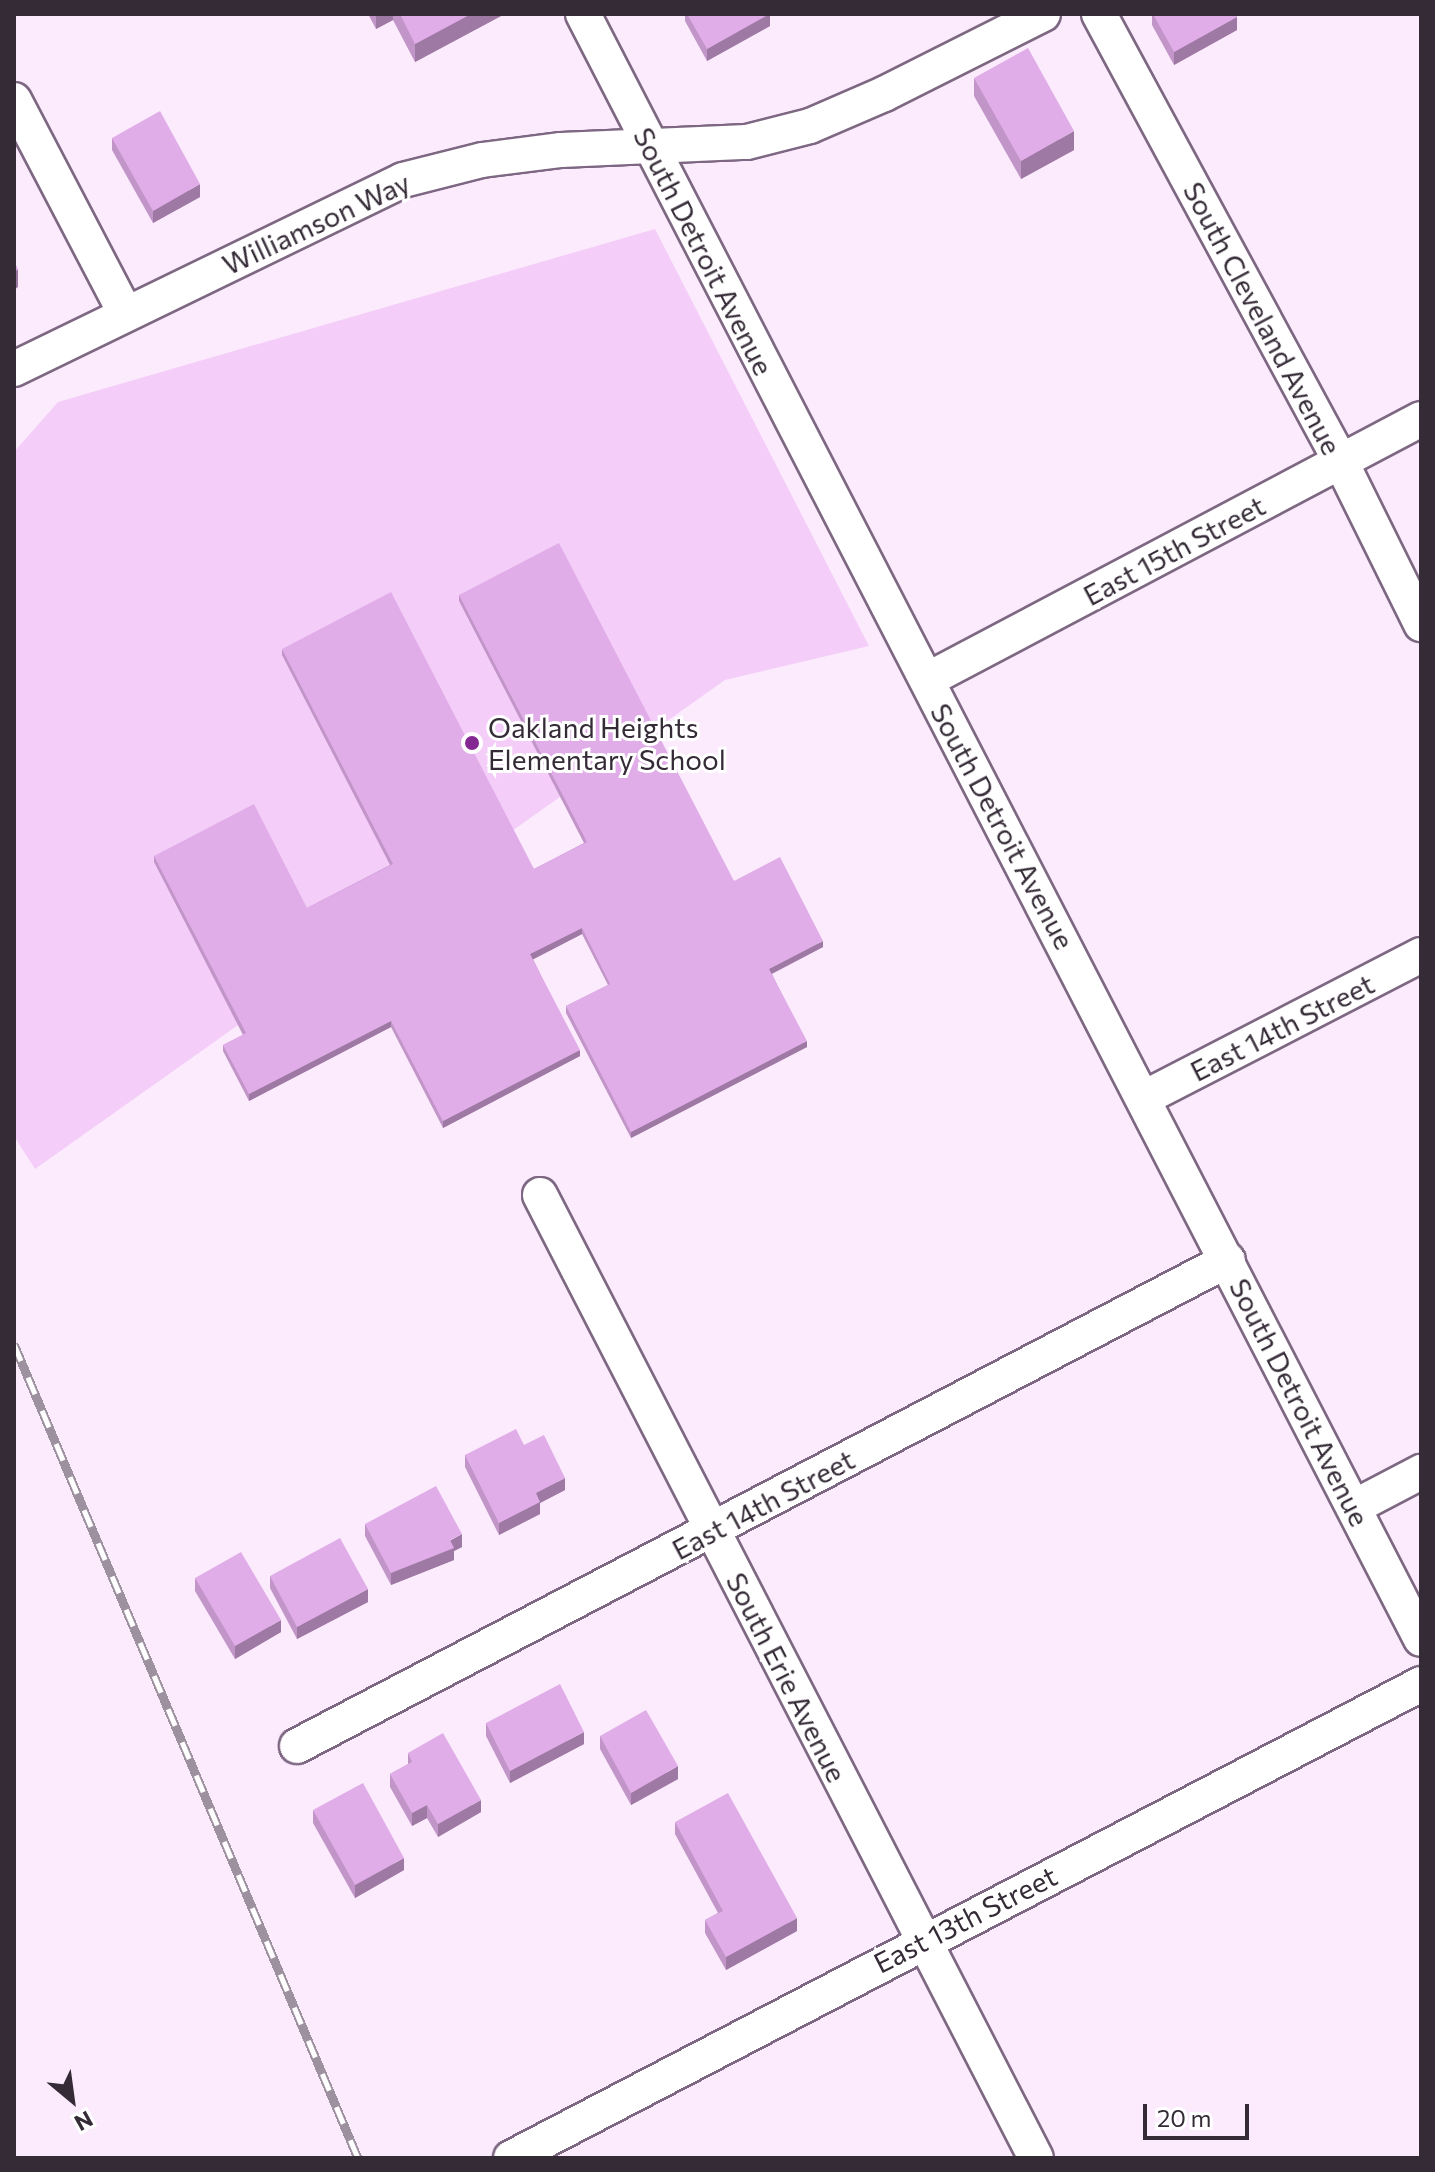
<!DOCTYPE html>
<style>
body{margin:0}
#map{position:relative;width:1435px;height:2172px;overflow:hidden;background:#fbebfd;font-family:Commissioner,sans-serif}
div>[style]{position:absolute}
.green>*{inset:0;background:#f4cdf9}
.roads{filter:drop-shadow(2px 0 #7e6782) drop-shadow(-2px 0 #7e6782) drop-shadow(0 2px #7e6782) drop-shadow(0 -2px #7e6782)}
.minor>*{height:34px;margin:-17px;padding:0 17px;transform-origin:17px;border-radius:17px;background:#fff}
.rail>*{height:9px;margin-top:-4.5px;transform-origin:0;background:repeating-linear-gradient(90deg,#fff 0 18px,#9d909f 0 36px);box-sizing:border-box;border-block:2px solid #9d909f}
.wall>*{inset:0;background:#c295c8}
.shaded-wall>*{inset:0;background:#9e79a3}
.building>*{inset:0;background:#e1ade9}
.dots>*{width:22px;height:22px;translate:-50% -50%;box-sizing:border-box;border:4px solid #fff;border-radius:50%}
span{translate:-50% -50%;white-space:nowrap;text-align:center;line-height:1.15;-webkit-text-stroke:6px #fff;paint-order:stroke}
.street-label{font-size:28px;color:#352b37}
.poi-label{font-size:28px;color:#352b37}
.left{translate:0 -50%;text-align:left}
.frame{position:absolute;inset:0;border:16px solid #352b37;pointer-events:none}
.north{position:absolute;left:32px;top:2060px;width:80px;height:80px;-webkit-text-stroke:6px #fff;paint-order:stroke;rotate:151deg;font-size:22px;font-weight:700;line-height:32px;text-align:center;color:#352b37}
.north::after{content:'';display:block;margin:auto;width:28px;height:36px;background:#352b37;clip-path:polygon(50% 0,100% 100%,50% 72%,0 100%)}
.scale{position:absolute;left:1143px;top:2104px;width:106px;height:36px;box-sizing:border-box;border:4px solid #352b37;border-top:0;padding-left:10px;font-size:24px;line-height:28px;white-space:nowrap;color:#352b37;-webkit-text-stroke:6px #fff;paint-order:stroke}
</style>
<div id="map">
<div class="green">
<i style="clip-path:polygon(655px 229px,869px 646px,725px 680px,35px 1169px,14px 1136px,14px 452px,58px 402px)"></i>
</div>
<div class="roads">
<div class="minor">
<i style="left:583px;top:14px;width:1828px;rotate:62.72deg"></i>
<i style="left:1099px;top:14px;width:509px;rotate:61.62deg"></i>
<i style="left:1341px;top:462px;width:181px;rotate:63.7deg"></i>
<i style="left:14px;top:100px;width:239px;rotate:62.4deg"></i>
<i style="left:14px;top:369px;width:432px;rotate:-25.9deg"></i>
<i style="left:403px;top:180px;width:81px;rotate:-14.2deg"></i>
<i style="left:482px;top:160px;width:80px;rotate:-7.2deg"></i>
<i style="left:561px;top:150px;width:186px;rotate:-2.5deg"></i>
<i style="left:747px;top:142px;width:65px;rotate:-14.3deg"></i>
<i style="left:810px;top:126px;width:81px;rotate:-23.4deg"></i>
<i style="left:884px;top:94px;width:178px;rotate:-26.7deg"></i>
<i style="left:927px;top:680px;width:559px;rotate:-27.85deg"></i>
<i style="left:1144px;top:1098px;width:312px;rotate:-27.3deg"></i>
<i style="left:540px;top:1195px;width:1083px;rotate:62.75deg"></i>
<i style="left:1354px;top:1507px;width:76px;rotate:-27.6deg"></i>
<i style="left:297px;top:1746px;width:1050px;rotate:-27.57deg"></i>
<i style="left:511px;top:2158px;width:1026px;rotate:-27.51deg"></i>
</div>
</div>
<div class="rail">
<i style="left:14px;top:1344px;width:884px;rotate:67.09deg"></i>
</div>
<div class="wall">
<i style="clip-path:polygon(368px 14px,501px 14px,501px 16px,415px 62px,393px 20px,376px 29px)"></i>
<i style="clip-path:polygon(685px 14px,770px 14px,770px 26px,707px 61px,685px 21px)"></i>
<i style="clip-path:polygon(1152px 14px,1236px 14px,1237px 30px,1174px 65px,1152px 25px)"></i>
<i style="clip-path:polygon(974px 78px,1074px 150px,1021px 179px,974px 96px)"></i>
<i style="clip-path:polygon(112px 138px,200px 197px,153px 223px,112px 150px)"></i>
<i style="clip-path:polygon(459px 595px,734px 881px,823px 947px,772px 974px,807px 1047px,631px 1138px,566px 1013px,566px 1006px,608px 985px,582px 934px,533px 959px,580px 1056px,443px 1128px,391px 1027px,249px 1101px,223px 1051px,223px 1045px,243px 1035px,154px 862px,154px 856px,307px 908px,390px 865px,282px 655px,282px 649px,534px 869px,584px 843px,459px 601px)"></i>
<i style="clip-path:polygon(524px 1445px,565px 1490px,540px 1503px,540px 1514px,499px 1535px,465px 1467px,465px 1455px)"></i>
<i style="clip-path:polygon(365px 1524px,462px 1547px,454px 1551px,454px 1560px,391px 1585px,365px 1536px)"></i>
<i style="clip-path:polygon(270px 1576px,368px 1602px,297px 1639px,270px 1588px)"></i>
<i style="clip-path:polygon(195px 1578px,281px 1632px,235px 1659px,195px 1591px)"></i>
<i style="clip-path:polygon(486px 1723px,584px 1744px,510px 1783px,486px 1736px)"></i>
<i style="clip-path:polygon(600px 1736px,678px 1779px,631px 1805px,600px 1749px)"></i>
<i style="clip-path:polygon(408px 1753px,481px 1812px,438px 1837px,427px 1818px,412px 1826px,390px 1787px,390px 1774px,408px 1764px)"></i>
<i style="clip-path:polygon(313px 1810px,404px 1870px,355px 1898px,313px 1823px)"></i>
<i style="clip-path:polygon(675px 1822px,797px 1931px,726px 1970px,705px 1933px,705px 1920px,718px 1913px,675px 1834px)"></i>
</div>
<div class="shaded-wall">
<i style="clip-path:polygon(376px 14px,393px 14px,393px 20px,376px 29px)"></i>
<i style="clip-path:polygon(471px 14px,501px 14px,501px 16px,415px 62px,415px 44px)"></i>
<i style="clip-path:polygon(770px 14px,770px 26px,707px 61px,707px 49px)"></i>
<i style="clip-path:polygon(1237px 17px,1237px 30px,1174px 65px,1174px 52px)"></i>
<i style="clip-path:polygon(1074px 131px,1074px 150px,1021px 179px,1021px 161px)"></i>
<i style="clip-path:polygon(200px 184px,200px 197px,153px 223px,153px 211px)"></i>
<i style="clip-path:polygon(18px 269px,18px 287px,14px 290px,14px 272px)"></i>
<i style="clip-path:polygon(582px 928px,582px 934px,530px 961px,530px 954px)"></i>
<i style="clip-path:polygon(823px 941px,823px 947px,769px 975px,769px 969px)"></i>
<i style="clip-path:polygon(391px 1021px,391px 1027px,249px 1101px,249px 1094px)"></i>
<i style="clip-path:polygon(807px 1041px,807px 1047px,631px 1138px,631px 1132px)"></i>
<i style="clip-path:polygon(580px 1050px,580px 1056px,443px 1128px,443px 1121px)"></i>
<i style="clip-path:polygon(565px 1478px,565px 1490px,540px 1503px,540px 1514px,499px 1535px,499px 1523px,536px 1493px)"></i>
<i style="clip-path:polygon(462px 1534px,462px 1547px,454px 1551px,454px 1560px,391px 1585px,391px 1573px)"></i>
<i style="clip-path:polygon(368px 1589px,368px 1602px,297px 1639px,297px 1627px)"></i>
<i style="clip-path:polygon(281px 1620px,281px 1632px,235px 1659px,235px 1646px)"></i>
<i style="clip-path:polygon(584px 1732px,584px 1744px,510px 1783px,510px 1771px)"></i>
<i style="clip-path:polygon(678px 1766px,678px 1779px,631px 1805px,631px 1793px)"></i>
<i style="clip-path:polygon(481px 1800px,481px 1812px,438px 1837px,438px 1824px)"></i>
<i style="clip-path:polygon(427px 1805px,427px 1818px,412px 1826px,412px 1813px)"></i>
<i style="clip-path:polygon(404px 1858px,404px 1870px,355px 1898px,355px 1885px)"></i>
<i style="clip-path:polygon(797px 1918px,797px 1931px,726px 1970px,726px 1957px)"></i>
</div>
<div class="building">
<i style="clip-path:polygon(400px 14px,471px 14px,415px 44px)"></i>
<i style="clip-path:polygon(687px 14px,769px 14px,707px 49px)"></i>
<i style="clip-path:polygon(1153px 14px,1236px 14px,1237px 17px,1174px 52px)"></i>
<i style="clip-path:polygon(1028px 48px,1074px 131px,1021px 161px,974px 78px)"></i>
<i style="clip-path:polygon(160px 111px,200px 184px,153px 211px,112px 138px)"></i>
<i style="clip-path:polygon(14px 261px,18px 269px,14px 272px)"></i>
<i style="clip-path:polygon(559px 543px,734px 881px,780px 857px,823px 941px,769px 969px,807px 1041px,631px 1132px,566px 1006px,610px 984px,582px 928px,530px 954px,580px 1050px,443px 1121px,391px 1021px,249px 1094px,223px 1045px,246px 1033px,154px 856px,254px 804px,307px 908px,393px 864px,282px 649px,391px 592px,534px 869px,587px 842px,459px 595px)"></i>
<i style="clip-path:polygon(516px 1429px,524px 1445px,544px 1435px,565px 1478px,536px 1493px,540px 1502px,499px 1523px,465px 1455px)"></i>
<i style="clip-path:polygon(436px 1486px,462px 1534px,450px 1540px,454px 1548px,391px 1573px,365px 1524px)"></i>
<i style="clip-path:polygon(340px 1538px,368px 1589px,297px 1627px,270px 1576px)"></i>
<i style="clip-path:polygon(241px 1552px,281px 1620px,235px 1646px,195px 1578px)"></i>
<i style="clip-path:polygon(560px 1684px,584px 1732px,510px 1771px,486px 1723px)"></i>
<i style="clip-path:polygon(646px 1710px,678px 1766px,631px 1793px,600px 1736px)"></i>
<i style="clip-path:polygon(443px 1733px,481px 1800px,438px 1824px,427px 1805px,412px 1813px,390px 1774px,412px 1762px,408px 1753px)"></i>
<i style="clip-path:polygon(363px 1783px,404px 1858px,355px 1885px,313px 1810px)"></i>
<i style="clip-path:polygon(728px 1793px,797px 1918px,726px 1957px,705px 1920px,723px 1911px,675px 1822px)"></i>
</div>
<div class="dots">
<i style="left:472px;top:743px;background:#842792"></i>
</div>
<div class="street-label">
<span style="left:316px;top:223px;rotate:-25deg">Williamson Way</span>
<span style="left:704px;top:251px;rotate:63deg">South Detroit Avenue</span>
<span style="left:1263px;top:318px;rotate:62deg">South Cleveland Avenue</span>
<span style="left:1174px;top:550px;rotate:-28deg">East 15th Street</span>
<span style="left:1003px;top:826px;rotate:62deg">South Detroit Avenue</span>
<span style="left:1282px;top:1027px;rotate:-27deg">East 14th Street</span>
<span style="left:1300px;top:1402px;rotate:63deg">South Detroit Avenue</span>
<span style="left:763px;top:1504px;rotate:-28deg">East 14th Street</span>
<span style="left:787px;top:1677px;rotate:63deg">South Erie Avenue</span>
<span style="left:965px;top:1919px;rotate:-27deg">East 13th Street</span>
</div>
<div class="poi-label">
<span class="left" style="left:488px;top:743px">Oakland Heights<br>Elementary School</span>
</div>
<div class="frame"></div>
<div class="north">N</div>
<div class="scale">20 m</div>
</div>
